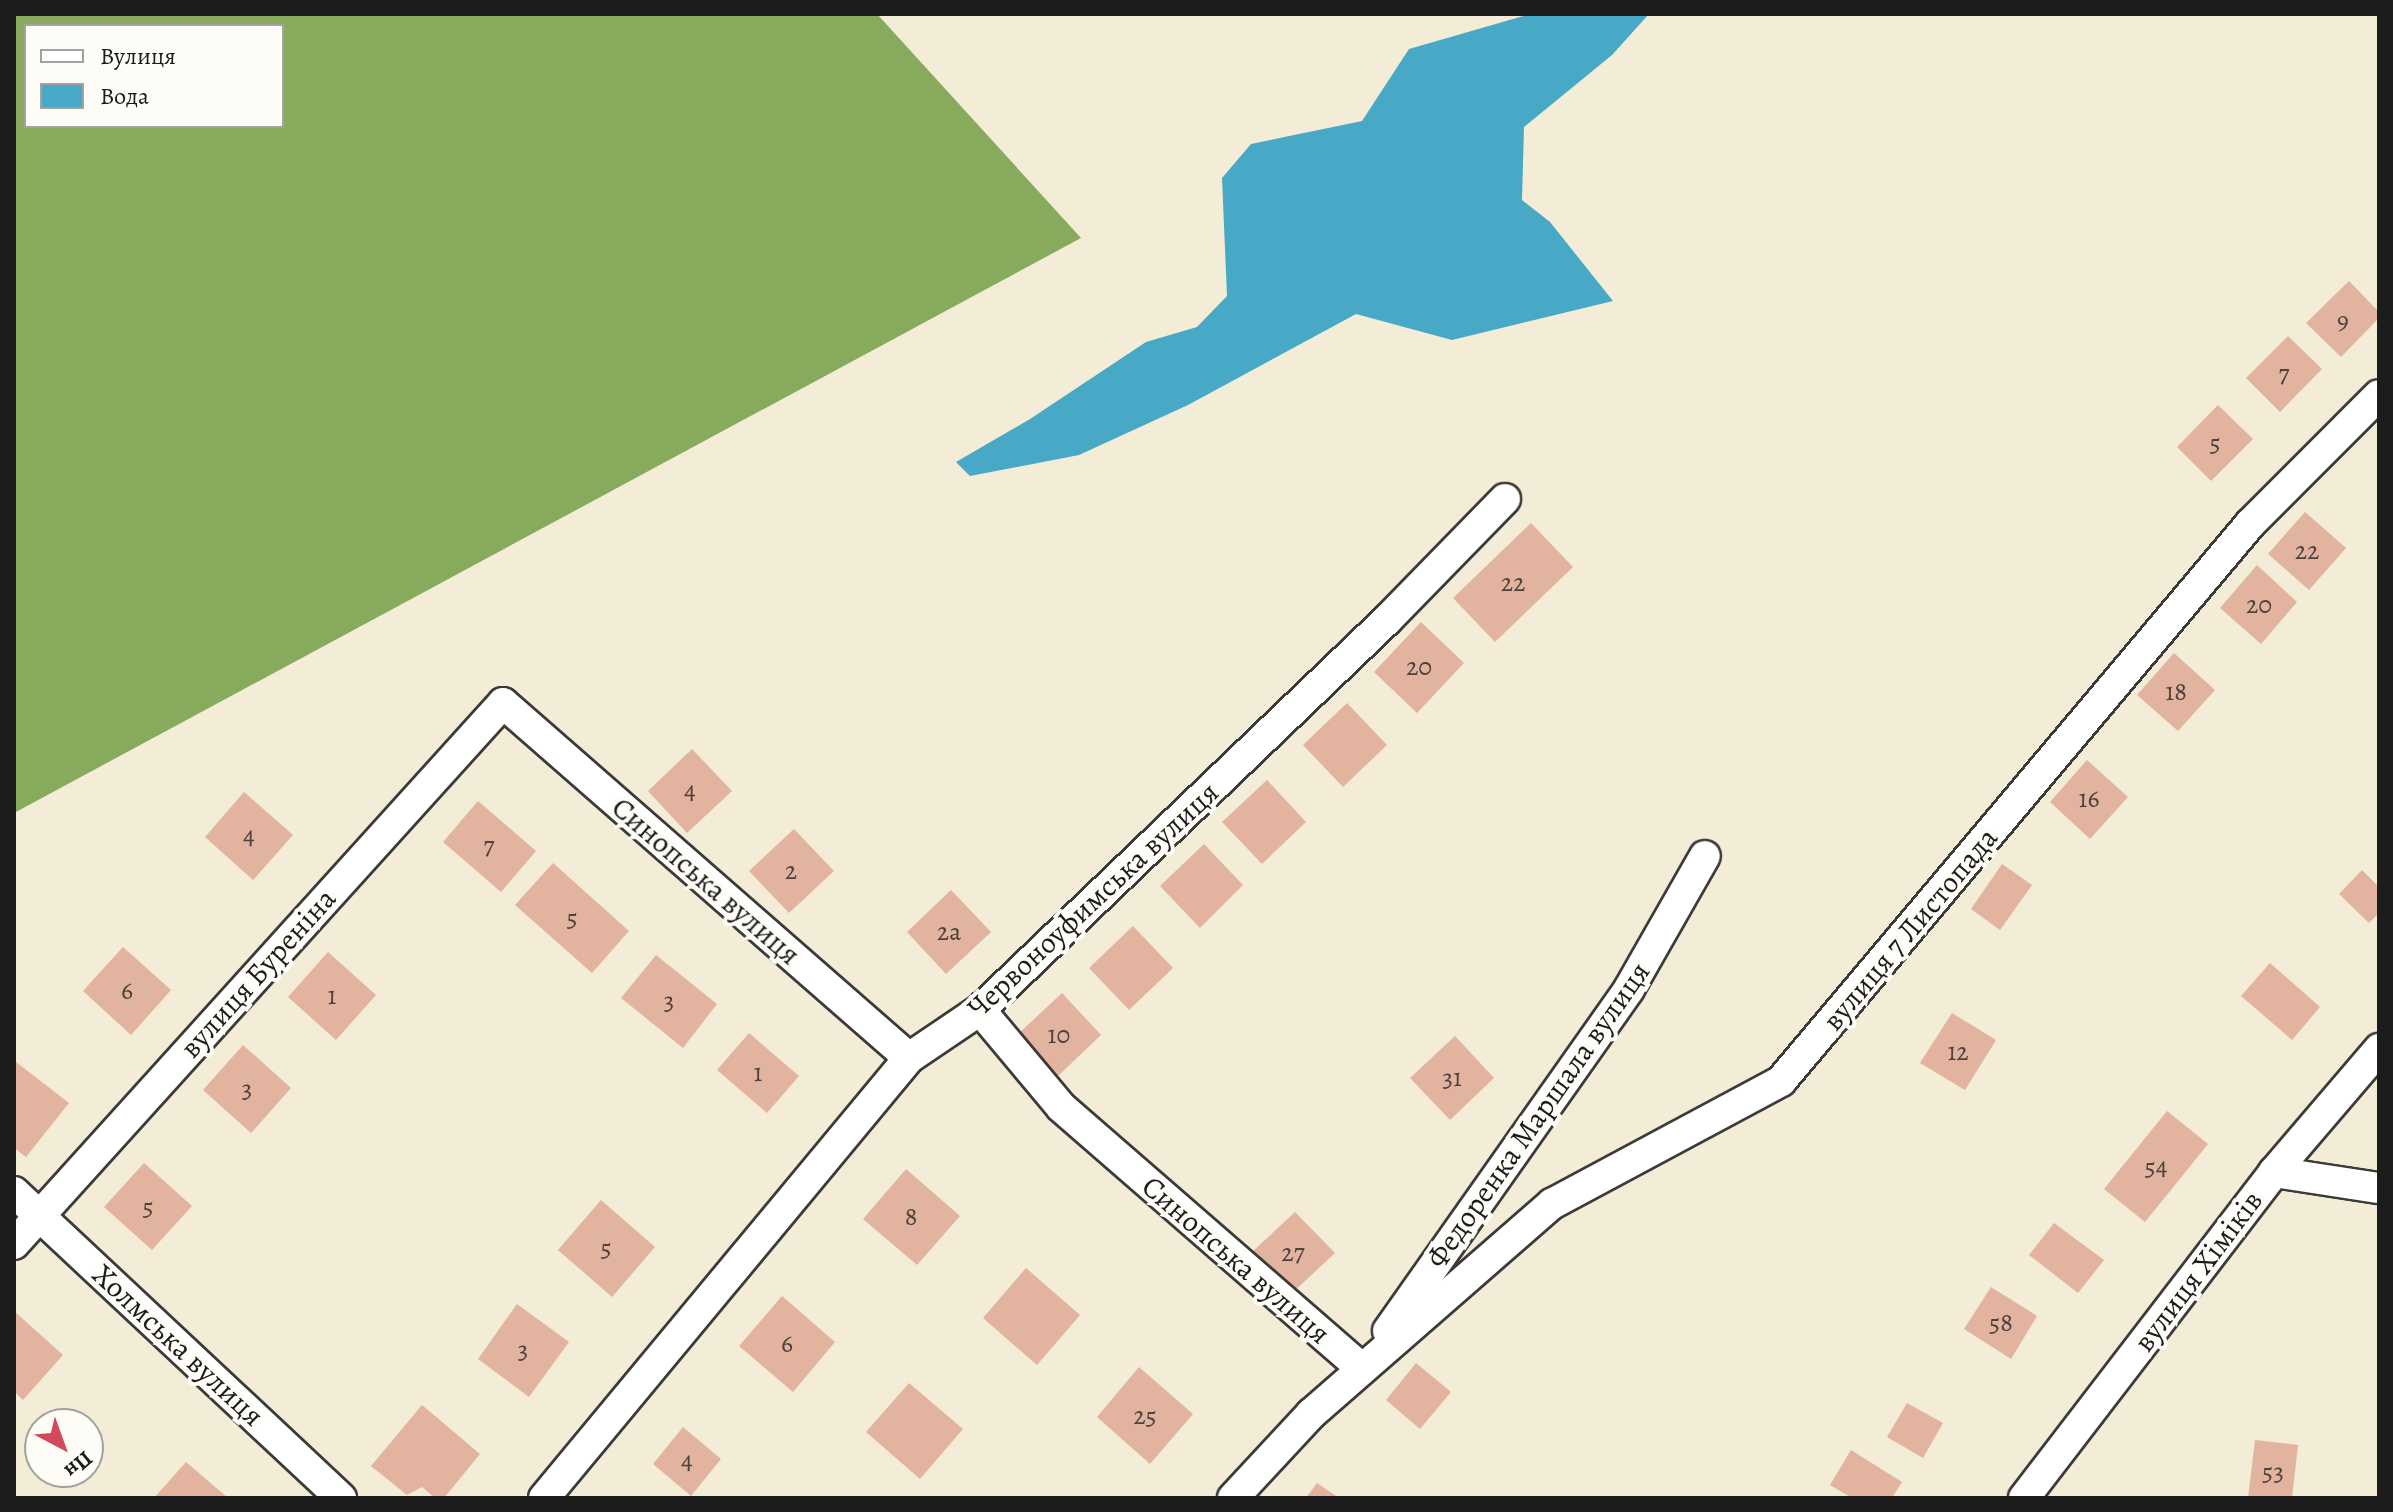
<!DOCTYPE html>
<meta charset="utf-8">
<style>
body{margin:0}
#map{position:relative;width:2393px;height:1512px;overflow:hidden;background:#f3ecd7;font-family:Alegreya,serif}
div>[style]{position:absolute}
.forest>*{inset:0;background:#87aa5d}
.water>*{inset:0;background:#48a9c7}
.building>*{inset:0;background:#e2b39f}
.roads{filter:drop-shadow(2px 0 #3c3b38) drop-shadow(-2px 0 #3c3b38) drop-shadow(0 2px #3c3b38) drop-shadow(0 -2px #3c3b38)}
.minor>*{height:30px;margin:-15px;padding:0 15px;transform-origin:15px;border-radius:15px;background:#fff}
span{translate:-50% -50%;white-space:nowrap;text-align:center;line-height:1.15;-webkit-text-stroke:8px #fdfcf7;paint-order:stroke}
.number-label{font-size:26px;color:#4e423d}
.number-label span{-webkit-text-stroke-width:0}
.street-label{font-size:30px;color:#1c1c1c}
.frame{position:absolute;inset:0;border:16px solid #1c1c1c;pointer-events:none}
.legend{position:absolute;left:24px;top:24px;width:260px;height:104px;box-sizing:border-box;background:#fdfcf7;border:2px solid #a3a29f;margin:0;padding:10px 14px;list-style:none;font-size:24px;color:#1c1c1c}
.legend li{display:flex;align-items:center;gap:16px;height:40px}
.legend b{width:40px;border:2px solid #a3a29f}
.north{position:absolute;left:24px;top:1408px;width:80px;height:80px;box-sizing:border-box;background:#fdfcf7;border:2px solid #a3a29f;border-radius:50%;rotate:139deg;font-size:22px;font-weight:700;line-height:32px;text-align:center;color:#1c1c1c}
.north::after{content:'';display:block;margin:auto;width:28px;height:36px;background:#d1495b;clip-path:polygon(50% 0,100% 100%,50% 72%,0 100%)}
</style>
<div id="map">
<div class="forest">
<i style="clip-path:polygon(evenodd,14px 14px,877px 14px,1081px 238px,14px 813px,14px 14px,26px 26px,282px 26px,282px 126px,26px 126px,26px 26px)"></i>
</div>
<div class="water">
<i style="clip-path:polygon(1530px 14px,1649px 14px,1612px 55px,1524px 127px,1522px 200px,1550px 222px,1613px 301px,1452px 340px,1356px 314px,1188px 405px,1079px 455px,970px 476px,956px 462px,1030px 419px,1146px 342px,1197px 327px,1227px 296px,1222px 178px,1251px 144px,1362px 121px,1409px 49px)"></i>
</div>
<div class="building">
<i style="clip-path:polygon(2349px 281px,2379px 312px,2379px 318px,2341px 357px,2306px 323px)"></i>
<i style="clip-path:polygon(2288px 336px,2322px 369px,2280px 412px,2246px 378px)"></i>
<i style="clip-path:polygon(2218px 405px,2253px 439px,2211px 481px,2177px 447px)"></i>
<i style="clip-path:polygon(2305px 512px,2346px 548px,2309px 590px,2268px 554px)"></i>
<i style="clip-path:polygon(1531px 523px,1573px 567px,1495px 642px,1453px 598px)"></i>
<i style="clip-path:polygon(2257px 565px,2297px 602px,2261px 644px,2220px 608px)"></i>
<i style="clip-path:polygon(1421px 622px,1464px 663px,1417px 713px,1374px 672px)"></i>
<i style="clip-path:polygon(2174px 653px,2215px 690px,2178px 731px,2137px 695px)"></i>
<i style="clip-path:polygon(1347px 703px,1387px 745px,1343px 787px,1303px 745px)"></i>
<i style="clip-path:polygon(692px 749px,732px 791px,687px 833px,648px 791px)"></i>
<i style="clip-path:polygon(2087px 760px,2128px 797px,2090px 839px,2050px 802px)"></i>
<i style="clip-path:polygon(1267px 780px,1306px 822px,1262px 864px,1222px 822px)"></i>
<i style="clip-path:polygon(244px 792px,293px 835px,253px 880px,205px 837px)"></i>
<i style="clip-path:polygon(478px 801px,536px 851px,501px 892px,443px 842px)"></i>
<i style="clip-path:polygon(794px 829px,834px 871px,789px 913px,749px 871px)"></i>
<i style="clip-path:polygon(1204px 844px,1243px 885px,1200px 928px,1160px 886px)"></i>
<i style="clip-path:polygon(553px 863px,629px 931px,592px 973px,515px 905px)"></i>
<i style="clip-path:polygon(2002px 864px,2032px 885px,2000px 930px,1971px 909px)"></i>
<i style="clip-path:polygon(2362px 870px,2379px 887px,2379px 913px,2369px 923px,2339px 894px)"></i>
<i style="clip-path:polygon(951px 890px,991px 932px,946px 974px,907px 932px)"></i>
<i style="clip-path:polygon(1133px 926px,1173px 968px,1129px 1010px,1089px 968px)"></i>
<i style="clip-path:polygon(123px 947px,171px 990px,131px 1035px,83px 991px)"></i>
<i style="clip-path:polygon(328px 952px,376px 995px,336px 1040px,288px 997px)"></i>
<i style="clip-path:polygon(656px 955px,717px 1004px,683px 1048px,621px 998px)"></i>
<i style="clip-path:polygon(2270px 963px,2320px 1007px,2292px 1040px,2241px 996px)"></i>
<i style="clip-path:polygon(1062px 993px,1101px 1035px,1057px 1077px,1017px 1035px)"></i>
<i style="clip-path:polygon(1952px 1013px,1996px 1040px,1965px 1090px,1920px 1063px)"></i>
<i style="clip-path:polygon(749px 1033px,799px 1076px,767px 1113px,717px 1070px)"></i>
<i style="clip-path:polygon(1455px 1036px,1494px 1078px,1450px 1120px,1410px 1078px)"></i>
<i style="clip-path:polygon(243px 1045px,291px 1088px,251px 1133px,203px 1090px)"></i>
<i style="clip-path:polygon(16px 1062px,69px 1103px,26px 1157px,14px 1148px)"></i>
<i style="clip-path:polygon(2167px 1111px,2208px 1144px,2145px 1222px,2104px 1189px)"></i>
<i style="clip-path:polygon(144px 1163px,192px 1206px,152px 1250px,104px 1207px)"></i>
<i style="clip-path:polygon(906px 1169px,960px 1216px,917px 1265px,863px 1219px)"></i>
<i style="clip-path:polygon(601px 1200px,655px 1247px,612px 1297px,558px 1250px)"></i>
<i style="clip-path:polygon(1295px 1212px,1335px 1253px,1290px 1295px,1251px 1253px)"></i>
<i style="clip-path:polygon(2054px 1223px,2104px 1260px,2078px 1293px,2029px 1255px)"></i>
<i style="clip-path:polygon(1026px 1268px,1080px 1315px,1037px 1365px,983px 1318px)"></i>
<i style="clip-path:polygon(1991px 1287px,2037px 1316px,2011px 1359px,1964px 1329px)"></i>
<i style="clip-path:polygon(782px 1296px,835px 1342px,793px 1392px,739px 1346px)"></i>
<i style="clip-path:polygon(517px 1304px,569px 1342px,529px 1397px,478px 1359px)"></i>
<i style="clip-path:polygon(14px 1311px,63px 1355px,23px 1400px,14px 1391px)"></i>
<i style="clip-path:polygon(1416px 1363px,1451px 1392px,1420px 1429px,1386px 1400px)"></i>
<i style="clip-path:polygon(1139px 1367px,1193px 1414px,1150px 1464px,1097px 1417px)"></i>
<i style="clip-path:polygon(909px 1383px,963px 1429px,920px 1479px,866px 1432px)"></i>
<i style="clip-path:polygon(1907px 1403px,1943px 1423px,1923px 1458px,1887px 1437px)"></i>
<i style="clip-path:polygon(422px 1405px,480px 1454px,444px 1498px,435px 1498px,422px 1487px,407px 1495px,371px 1466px)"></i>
<i style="clip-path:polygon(683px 1427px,721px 1459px,691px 1496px,653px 1464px)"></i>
<i style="clip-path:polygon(2255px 1440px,2298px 1445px,2292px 1498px,2248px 1498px)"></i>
<i style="clip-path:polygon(1851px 1450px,1902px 1482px,1892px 1498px,1852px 1498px,1830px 1485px)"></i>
<i style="clip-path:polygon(186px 1462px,228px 1498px,154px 1498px)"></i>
<i style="clip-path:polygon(1317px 1483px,1339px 1498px,1306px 1498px)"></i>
</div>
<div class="roads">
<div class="minor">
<i style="left:980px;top:1010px;width:126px;rotate:50.1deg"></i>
<i style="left:1061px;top:1107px;width:399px;rotate:41deg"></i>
<i style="left:2274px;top:1172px;width:106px;rotate:8.7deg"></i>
<i style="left:14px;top:1192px;width:448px;rotate:43.1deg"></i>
<i style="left:14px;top:1244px;width:729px;rotate:-47.89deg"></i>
<i style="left:503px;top:703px;width:539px;rotate:41.17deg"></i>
<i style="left:1388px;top:1331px;width:418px;rotate:-54.8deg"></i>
<i style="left:1629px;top:989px;width:153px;rotate:-60.3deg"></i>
<i style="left:544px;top:1498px;width:572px;rotate:-50.32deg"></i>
<i style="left:909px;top:1058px;width:86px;rotate:-34.1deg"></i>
<i style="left:980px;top:1010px;width:564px;rotate:-43.78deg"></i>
<i style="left:1387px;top:620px;width:169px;rotate:-45.7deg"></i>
<i style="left:1233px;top:1498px;width:115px;rotate:-47.1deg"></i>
<i style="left:1311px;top:1414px;width:320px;rotate:-41.1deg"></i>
<i style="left:1552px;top:1204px;width:260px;rotate:-28.2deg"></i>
<i style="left:1781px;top:1081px;width:728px;rotate:-49.9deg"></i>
<i style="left:2250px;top:524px;width:182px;rotate:-45deg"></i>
<i style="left:2024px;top:1498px;width:411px;rotate:-52.5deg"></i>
<i style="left:2274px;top:1172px;width:162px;rotate:-49.5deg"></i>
</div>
</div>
<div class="number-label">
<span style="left:2343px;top:321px">9</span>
<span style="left:2284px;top:374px">7</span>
<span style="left:2215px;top:443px">5</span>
<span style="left:2307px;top:551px">22</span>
<span style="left:1513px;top:583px">22</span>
<span style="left:2259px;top:605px">20</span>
<span style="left:1419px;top:667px">20</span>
<span style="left:2176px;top:692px">18</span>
<span style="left:690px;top:791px">4</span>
<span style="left:2089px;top:799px">16</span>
<span style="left:249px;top:836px">4</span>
<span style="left:489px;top:846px">7</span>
<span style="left:791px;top:871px">2</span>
<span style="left:572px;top:918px">5</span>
<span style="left:949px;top:932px">2а</span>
<span style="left:127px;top:991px">6</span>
<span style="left:332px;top:996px">1</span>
<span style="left:669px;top:1001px">3</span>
<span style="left:1059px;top:1035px">10</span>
<span style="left:1958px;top:1052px">12</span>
<span style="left:758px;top:1073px">1</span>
<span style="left:1452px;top:1078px">31</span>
<span style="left:247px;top:1089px">3</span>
<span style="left:2156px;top:1167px">54</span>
<span style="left:148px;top:1207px">5</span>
<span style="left:911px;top:1217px">8</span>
<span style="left:606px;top:1248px">5</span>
<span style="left:1293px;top:1253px">27</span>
<span style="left:2001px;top:1323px">58</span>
<span style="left:787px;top:1344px">6</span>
<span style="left:523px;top:1350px">3</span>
<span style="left:1145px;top:1416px">25</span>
<span style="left:687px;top:1461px">4</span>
<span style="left:2273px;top:1472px">53</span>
</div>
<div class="street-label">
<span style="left:706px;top:881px;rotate:41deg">Синопська вулиця</span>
<span style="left:1093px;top:900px;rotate:-43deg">Червоноуфимська вулиця</span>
<span style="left:1910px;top:929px;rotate:-50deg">вулиця 7 Листопада</span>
<span style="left:258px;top:973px;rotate:-48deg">вулиця Буреніна</span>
<span style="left:1538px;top:1115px;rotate:-55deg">Федоренка Маршала вулиця</span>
<span style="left:1236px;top:1260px;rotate:41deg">Синопська вулиця</span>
<span style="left:2198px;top:1271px;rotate:-53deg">вулиця Хіміків</span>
<span style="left:178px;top:1345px;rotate:43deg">Холмська вулиця</span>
</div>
<div class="frame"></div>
<ul class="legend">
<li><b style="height:10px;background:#fff"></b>Вулиця</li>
<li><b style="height:22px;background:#48a9c7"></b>Вода</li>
</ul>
<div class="north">Пн</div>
</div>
